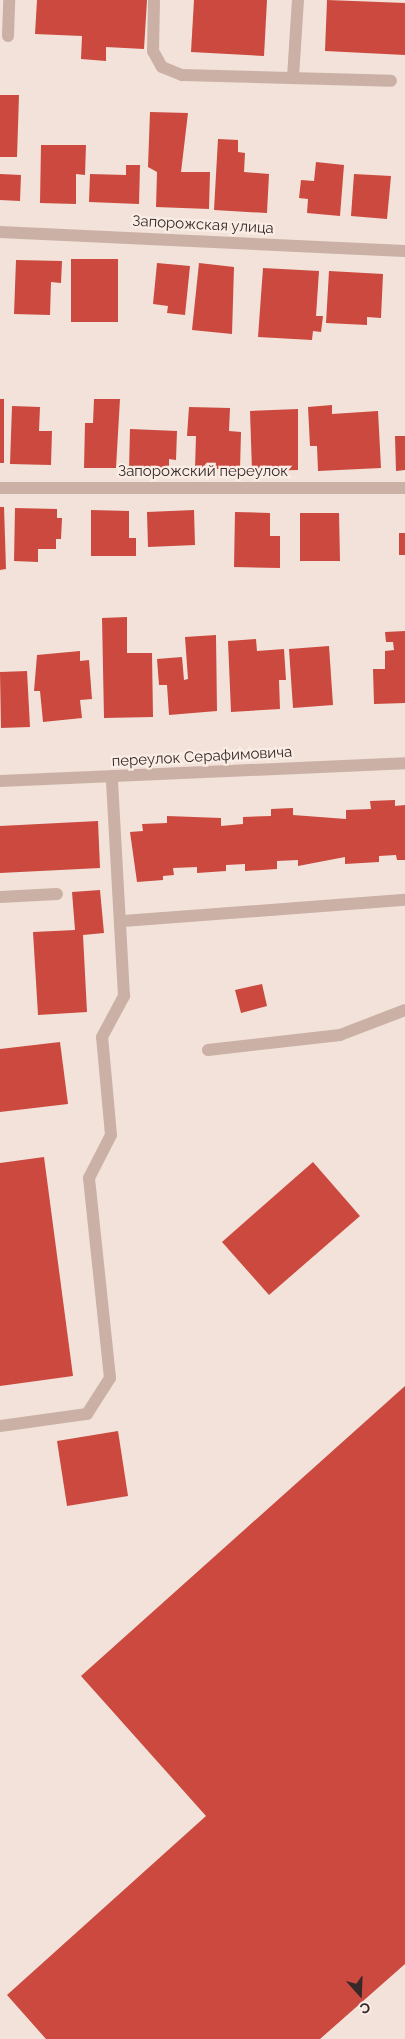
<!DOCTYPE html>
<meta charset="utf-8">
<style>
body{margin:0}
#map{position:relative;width:405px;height:2039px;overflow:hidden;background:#f2e2d9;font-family:Raleway,sans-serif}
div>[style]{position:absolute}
.building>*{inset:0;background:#cb493f}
.service>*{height:12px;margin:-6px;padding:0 6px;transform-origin:6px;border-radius:6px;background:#cbb0a5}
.minor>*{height:12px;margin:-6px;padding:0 6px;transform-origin:6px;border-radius:6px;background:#cbb0a5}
span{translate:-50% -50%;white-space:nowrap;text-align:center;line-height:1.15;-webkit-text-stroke:4.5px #faede6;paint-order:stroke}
.street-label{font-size:15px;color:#362927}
.north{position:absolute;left:335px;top:1969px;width:50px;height:50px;-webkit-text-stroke:4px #faede6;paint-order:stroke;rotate:160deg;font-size:14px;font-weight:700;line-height:20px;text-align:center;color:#362927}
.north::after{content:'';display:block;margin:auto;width:18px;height:22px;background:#362927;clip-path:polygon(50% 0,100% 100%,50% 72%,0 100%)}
</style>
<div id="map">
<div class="building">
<i style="clip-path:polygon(37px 0,147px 0,144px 49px,106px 47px,106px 61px,81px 59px,82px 36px,35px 34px)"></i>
<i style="clip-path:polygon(194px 0,267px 0,264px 56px,191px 52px)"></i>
<i style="clip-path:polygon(327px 0,405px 3px,405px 55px,325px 51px)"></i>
<i style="clip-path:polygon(0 95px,19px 95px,17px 157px,0 157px)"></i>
<i style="clip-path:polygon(150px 112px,188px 113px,181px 172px,210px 172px,209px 209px,156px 207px,157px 172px,148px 167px)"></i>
<i style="clip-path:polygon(218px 139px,238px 140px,238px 152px,245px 153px,244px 172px,269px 174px,267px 213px,214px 210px)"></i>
<i style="clip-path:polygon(41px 145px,86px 145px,85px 175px,76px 174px,76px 204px,40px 203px)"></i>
<i style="clip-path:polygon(316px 162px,344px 165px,340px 216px,307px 213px,308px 199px,299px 198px,301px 180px,314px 181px)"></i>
<i style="clip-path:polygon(126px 165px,140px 165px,139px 204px,89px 202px,90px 174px,126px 175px)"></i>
<i style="clip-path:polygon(0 174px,21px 175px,20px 201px,0 200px)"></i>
<i style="clip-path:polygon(354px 174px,391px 176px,387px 219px,351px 216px)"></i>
<i style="clip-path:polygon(71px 259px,118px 259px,118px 322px,71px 322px)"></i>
<i style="clip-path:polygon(16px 260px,62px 261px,61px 283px,51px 282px,50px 315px,14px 314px)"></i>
<i style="clip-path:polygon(157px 263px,190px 266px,185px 315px,167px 313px,168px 306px,153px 304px)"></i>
<i style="clip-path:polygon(199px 263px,234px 267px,232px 334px,192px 330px)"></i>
<i style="clip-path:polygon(263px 268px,319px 271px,316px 316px,323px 316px,321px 332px,313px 331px,312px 340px,258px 337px)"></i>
<i style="clip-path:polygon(329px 271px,383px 274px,381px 318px,367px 317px,367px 325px,326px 323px)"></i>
<i style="clip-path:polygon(0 399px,4px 399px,4px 463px,0 463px)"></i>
<i style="clip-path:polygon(94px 399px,120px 399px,116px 468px,84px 468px,85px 423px,93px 423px)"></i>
<i style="clip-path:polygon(332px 405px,332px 414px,378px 411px,381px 468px,318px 471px,317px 446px,310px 446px,308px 407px)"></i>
<i style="clip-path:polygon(12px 406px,40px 407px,39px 431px,52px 431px,51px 465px,10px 464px)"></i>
<i style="clip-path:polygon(189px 407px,230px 408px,229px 431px,241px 432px,240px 470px,195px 468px,196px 436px,187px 436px)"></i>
<i style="clip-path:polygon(298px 409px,298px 470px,252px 471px,250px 411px)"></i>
<i style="clip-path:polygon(130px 429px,177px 431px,176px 460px,169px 459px,169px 471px,129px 470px)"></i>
<i style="clip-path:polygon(395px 436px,405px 436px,405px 470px,396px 471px)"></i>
<i style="clip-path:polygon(0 507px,4px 507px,6px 569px,0 570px)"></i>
<i style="clip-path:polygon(15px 508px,57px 509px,57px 518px,62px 518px,61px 539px,56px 539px,56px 549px,38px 549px,38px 562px,14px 561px)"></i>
<i style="clip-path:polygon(91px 510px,129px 511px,129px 538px,136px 538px,136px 556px,91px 556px)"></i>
<i style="clip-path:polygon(194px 510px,195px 545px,148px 547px,147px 512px)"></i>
<i style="clip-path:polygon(235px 512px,270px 513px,270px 536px,280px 536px,280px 568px,234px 567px)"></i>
<i style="clip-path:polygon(300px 513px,339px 513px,340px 561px,300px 561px)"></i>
<i style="clip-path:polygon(399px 533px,405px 533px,405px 555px,399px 555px)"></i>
<i style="clip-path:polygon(127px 617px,127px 653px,152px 653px,153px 717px,104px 718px,102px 618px)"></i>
<i style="clip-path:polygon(405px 631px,405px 703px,374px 704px,373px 669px,385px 669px,385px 651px,394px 650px,393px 642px,386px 642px,385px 632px)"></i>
<i style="clip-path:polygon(216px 635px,217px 711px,169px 715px,167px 685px,159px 685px,157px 659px,182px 657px,184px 680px,188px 679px,185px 637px)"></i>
<i style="clip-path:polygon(256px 639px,257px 651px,284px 649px,286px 680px,279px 680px,280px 709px,231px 712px,228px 641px)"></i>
<i style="clip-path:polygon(329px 646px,333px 705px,293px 708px,289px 649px)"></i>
<i style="clip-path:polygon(80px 651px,80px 661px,89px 660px,92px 699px,80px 700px,82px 718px,43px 722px,40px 691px,34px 691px,37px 655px)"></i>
<i style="clip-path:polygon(27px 671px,30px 727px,1px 728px,0 672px)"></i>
<i style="clip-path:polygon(395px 800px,395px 806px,405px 805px,405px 860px,397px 860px,396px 855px,379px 856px,379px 862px,345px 864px,345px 857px,298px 866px,298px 860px,277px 861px,277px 869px,245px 871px,245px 864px,226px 865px,226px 871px,197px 873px,197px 867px,173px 868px,174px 875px,163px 876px,163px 880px,137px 882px,130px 832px,143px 831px,142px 824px,167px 823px,167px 816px,221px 818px,221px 826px,243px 824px,243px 817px,271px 816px,271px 809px,293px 808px,293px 815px,346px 819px,346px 810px,371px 809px,370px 801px)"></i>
<i style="clip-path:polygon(98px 821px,100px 868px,0 873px,0 826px)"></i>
<i style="clip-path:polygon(100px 890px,104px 933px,83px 935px,87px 1012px,38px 1015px,33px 932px,75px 930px,72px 892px)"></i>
<i style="clip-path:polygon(262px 984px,267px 1006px,241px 1013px,235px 990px)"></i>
<i style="clip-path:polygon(60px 1042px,68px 1104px,0 1112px,0 1049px)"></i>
<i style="clip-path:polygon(44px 1157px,73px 1376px,0 1386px,0 1163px)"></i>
<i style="clip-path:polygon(313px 1162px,360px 1216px,269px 1295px,222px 1242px)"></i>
<i style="clip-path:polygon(405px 1386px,405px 1964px,320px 2039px,46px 2039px,7px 1995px,206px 1816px,81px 1676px)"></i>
<i style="clip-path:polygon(118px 1431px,128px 1496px,67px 1506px,57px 1441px)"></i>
</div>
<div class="service">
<i style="left:154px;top:0;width:51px;rotate:91.1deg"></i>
<i style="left:153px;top:51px;width:18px;rotate:61deg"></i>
<i style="left:162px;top:67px;width:22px;rotate:22deg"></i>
<i style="left:182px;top:75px;width:209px;rotate:1.6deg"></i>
<i style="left:8px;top:36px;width:36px;rotate:-88deg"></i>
<i style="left:293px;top:77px;width:77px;rotate:-86.3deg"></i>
<i style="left:0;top:897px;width:57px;rotate:-3deg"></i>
<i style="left:123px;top:921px;width:283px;rotate:-4.3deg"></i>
<i style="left:208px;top:1050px;width:133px;rotate:-6.5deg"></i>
<i style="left:340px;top:1035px;width:70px;rotate:-21deg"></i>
<i style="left:0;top:1426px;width:88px;rotate:-7.9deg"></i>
<i style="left:87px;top:1414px;width:43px;rotate:-57.4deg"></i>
<i style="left:110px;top:1378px;width:201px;rotate:-96deg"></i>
<i style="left:89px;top:1178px;width:48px;rotate:-62.9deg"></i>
<i style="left:111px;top:1135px;width:98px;rotate:-95.2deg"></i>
<i style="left:102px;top:1037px;width:47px;rotate:-61.8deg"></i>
<i style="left:124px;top:996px;width:217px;rotate:-93.2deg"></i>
</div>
<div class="minor">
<i style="left:0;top:232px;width:405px;rotate:2.7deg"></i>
<i style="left:0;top:488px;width:405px"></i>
<i style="left:0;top:781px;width:405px;rotate:-2.5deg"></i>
</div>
<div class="street-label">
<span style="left:203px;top:225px;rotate:3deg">Запорожская улица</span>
<span style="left:203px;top:472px">Запорожский переулок</span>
<span style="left:202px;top:757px;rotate:-3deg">переулок Серафимовича</span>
</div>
<div class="north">С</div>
</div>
